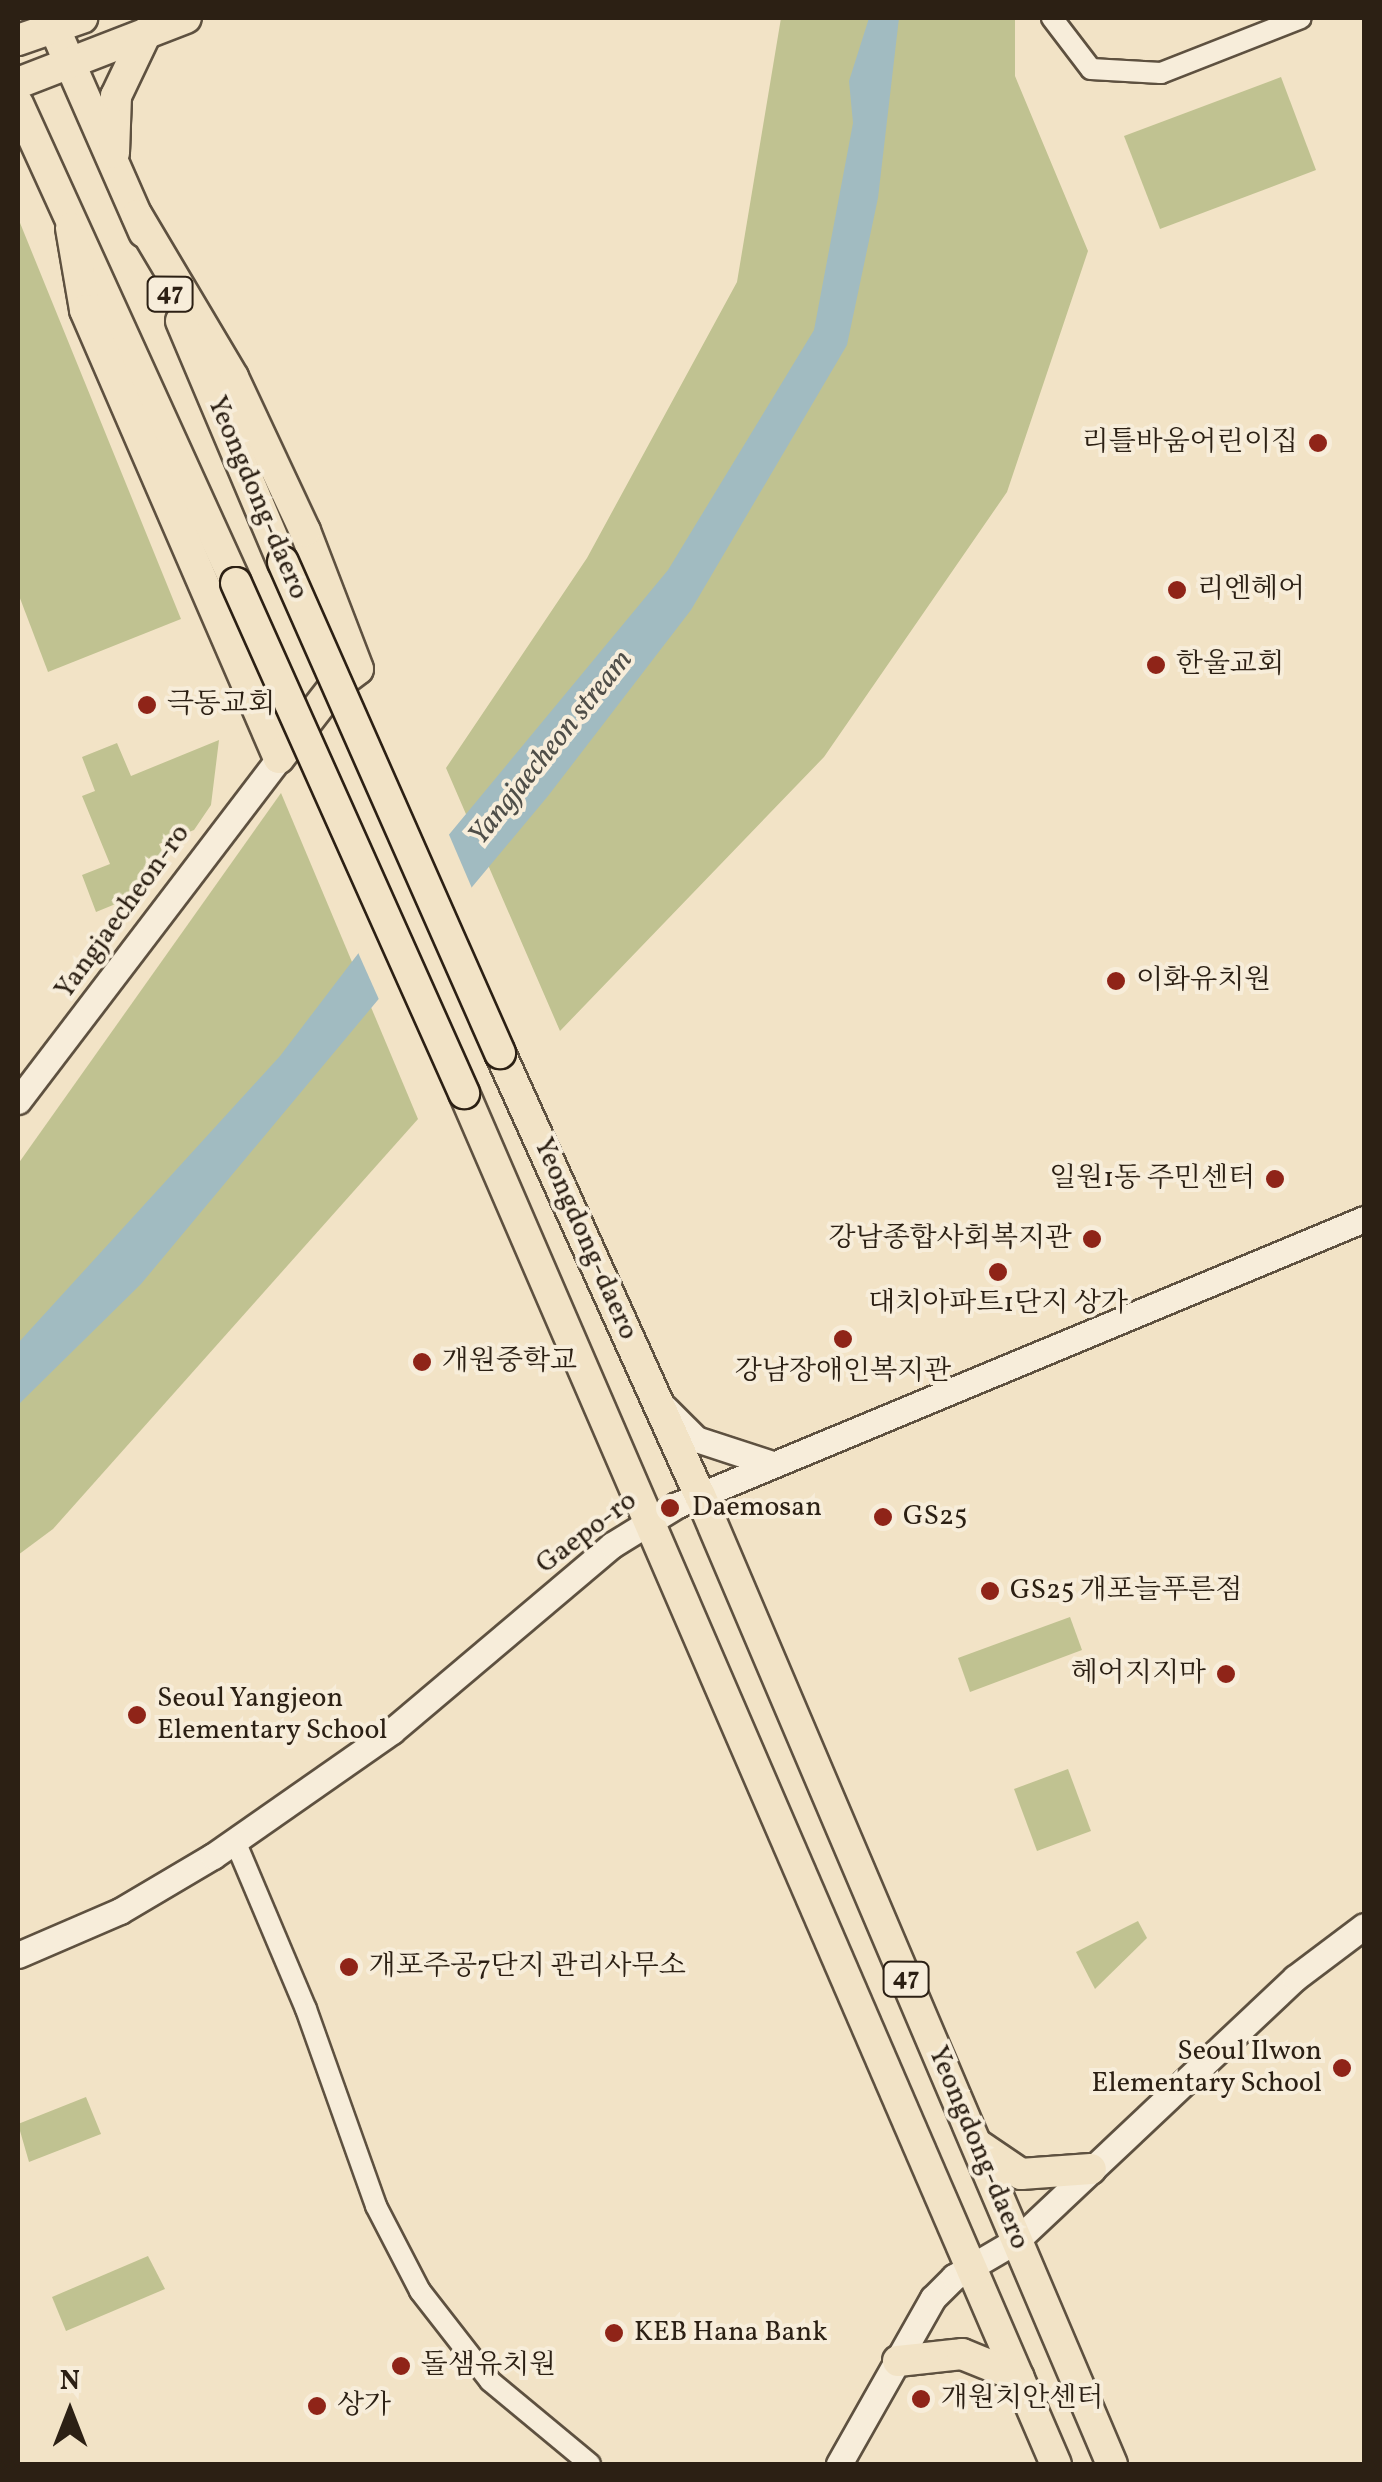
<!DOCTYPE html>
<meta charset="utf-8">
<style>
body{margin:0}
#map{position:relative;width:1382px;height:2482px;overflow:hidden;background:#f2e3c6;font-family:Vollkorn,"Noto Serif KR",serif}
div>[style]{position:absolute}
.green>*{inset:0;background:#c0c291}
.water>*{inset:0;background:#a1bbc1}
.pier>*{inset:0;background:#f2e3c6}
.roads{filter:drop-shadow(2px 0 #5e5140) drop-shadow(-2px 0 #5e5140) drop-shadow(0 2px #5e5140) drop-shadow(0 -2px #5e5140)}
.minor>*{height:20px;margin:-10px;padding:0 10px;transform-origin:10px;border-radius:10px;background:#f7edda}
.tertiary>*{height:25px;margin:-12.5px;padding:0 12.5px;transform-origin:12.5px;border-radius:12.5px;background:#f7edda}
.primary>*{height:30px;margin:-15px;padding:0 15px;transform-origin:15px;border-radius:15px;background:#f2e3c6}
.bridges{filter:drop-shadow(2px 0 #2c2014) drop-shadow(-2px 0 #2c2014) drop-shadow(0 2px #2c2014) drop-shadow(0 -2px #2c2014)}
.primary-bridge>*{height:30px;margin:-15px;padding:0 15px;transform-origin:15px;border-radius:15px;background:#f2e3c6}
.dots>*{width:28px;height:28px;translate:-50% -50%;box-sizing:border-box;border:5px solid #f7edda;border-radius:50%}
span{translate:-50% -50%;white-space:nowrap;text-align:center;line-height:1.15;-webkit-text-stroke:8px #f7edda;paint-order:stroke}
.shield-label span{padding:2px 8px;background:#f7edda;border:2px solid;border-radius:8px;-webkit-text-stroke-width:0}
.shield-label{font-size:25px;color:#2c2014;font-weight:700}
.poi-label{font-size:28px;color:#2c2014}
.right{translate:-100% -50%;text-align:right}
.left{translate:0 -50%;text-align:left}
.street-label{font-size:28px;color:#2c2014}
.water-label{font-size:30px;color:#4f4e48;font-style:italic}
.frame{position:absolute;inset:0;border:20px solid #2c2014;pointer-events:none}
.north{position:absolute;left:20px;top:2362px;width:100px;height:100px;-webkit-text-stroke:8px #f7edda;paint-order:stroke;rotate:0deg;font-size:28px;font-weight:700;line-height:40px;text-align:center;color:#2c2014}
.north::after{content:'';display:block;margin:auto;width:35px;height:45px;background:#2c2014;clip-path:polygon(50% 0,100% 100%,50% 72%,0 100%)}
</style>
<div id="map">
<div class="green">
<i style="clip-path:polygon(781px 18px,1015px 18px,1015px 76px,1088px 251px,1007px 492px,824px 757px,560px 1031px,446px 768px,587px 558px,737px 282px)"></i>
<i style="clip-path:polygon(1281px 77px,1316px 170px,1160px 229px,1124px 136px)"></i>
<i style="clip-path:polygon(18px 218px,181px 619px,48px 672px,18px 593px)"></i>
<i style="clip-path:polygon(219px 740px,211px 805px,194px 830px,159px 844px,165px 858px,140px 894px,96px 912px,82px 875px,110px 864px,82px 796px,95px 791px,82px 757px,117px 743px,131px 776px)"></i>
<i style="clip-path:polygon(281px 793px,418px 1119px,53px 1529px,18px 1555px,18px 1164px)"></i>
<i style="clip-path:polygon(1070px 1617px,1082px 1650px,970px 1692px,958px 1658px)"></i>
<i style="clip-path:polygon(1068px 1769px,1091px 1831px,1037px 1851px,1014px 1789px)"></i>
<i style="clip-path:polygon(1138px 1921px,1147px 1938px,1095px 1989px,1076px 1952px)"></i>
<i style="clip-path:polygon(86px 2097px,101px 2134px,29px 2162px,18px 2124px)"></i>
<i style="clip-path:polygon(148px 2256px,165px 2289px,66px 2331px,52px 2297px)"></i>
</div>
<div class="water">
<i style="clip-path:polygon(869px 18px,899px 18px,878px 198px,847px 345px,691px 610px,548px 796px,141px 1284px,18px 1405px,18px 1343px,280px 1056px,447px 837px,668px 570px,814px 330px,853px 123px,849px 81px)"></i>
</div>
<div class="pier">
<i style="clip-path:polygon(447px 830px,474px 893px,381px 1004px,356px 948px)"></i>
</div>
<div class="roads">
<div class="minor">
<i style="left:1052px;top:18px;width:64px;rotate:52.6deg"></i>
<i style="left:1091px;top:69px;width:70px;rotate:3.3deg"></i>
<i style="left:1161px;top:73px;width:150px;rotate:-21.4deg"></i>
<i style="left:235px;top:1841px;width:182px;rotate:67.1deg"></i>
<i style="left:306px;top:2009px;width:209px;rotate:70.4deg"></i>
<i style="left:376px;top:2206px;width:96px;rotate:62.6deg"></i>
<i style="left:420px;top:2291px;width:114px;rotate:52.1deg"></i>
<i style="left:490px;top:2381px;width:130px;rotate:39.7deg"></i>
</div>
<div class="tertiary">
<i style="left:18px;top:1101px;width:431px;rotate:-52.7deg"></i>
<i style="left:665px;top:1408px;width:44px;rotate:45deg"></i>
<i style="left:696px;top:1439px;width:80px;rotate:18.2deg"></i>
<i style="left:18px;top:1955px;width:111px;rotate:-23.3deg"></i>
<i style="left:120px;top:1911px;width:108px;rotate:-30.6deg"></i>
<i style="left:213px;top:1856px;width:218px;rotate:-34.9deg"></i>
<i style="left:392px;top:1731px;width:288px;rotate:-40.2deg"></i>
<i style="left:612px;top:1545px;width:76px;rotate:-31.6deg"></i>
<i style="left:677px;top:1505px;width:744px;rotate:-22.6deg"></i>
<i style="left:839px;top:2464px;width:191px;rotate:-60.5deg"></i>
<i style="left:933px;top:2298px;width:30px;rotate:-45deg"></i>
<i style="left:954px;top:2277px;width:73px;rotate:-30.4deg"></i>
<i style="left:1017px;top:2240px;width:382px;rotate:-43.3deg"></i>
<i style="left:1295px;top:1978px;width:86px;rotate:-37deg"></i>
</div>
<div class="primary">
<i style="left:50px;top:18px;width:234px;rotate:66.3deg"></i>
<i style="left:18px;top:40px;width:68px;rotate:-19deg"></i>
<i style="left:18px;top:83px;width:180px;rotate:-21.2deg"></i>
<i style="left:18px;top:104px;width:526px;rotate:65.53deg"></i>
<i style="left:114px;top:153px;width:57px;rotate:-88deg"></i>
<i style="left:116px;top:96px;width:70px;rotate:-64.5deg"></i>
<i style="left:71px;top:228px;width:83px;rotate:80.3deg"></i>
<i style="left:85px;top:310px;width:488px;rotate:66.6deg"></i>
<i style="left:279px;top:758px;width:88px;rotate:-52.4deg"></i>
<i style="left:333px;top:688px;width:31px;rotate:-37deg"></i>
<i style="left:358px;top:669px;width:148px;rotate:-111deg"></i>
<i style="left:305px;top:531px;width:170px;rotate:-115.1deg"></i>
<i style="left:233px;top:377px;width:188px;rotate:-120.7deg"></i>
<i style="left:181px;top:321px;width:262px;rotate:67.1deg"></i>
<i style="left:500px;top:1053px;width:485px;rotate:65.7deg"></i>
<i style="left:700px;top:1495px;width:1053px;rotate:66.97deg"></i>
<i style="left:464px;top:1093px;width:1493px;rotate:66.65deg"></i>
<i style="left:978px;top:2145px;width:52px;rotate:34deg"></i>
<i style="left:1021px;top:2174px;width:70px;rotate:-4.1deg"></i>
<i style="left:898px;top:2361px;width:64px;rotate:-6.2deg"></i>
<i style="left:962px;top:2354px;width:61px;rotate:22deg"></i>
</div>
</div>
<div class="bridges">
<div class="primary-bridge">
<i style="left:283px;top:562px;width:537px;rotate:66.16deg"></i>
<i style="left:236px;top:583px;width:559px;rotate:65.91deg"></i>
</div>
</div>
<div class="dots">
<i style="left:1318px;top:443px;background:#8f2418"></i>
<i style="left:1177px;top:590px;background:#8f2418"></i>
<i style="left:1156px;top:665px;background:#8f2418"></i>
<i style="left:147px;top:705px;background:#8f2418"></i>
<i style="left:1116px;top:981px;background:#8f2418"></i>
<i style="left:1275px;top:1179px;background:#8f2418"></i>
<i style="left:1092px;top:1239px;background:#8f2418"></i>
<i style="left:998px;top:1272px;background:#8f2418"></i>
<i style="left:843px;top:1339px;background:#8f2418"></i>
<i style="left:422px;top:1362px;background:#8f2418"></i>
<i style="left:670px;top:1508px;background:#8f2418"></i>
<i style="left:883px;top:1517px;background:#8f2418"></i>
<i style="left:990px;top:1591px;background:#8f2418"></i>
<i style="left:1226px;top:1674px;background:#8f2418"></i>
<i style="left:137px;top:1715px;background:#8f2418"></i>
<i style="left:349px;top:1967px;background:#8f2418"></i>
<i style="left:1342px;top:2068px;background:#8f2418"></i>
<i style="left:614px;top:2333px;background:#8f2418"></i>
<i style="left:401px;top:2366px;background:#8f2418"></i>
<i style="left:921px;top:2399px;background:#8f2418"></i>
<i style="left:317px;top:2406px;background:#8f2418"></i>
</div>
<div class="shield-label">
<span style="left:170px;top:294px">47</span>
<span style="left:906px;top:1979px">47</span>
</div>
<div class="poi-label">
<span class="right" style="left:1298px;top:443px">리틀바움어린이집</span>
<span class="left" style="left:1197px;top:590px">리엔헤어</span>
<span class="left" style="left:1176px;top:665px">한울교회</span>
<span class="left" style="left:167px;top:705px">극동교회</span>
<span class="left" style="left:1136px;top:981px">이화유치원</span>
<span class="right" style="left:1255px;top:1179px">일원1동 주민센터</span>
<span class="right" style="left:1072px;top:1239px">강남종합사회복지관</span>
<span style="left:998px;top:1304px">대치아파트1단지 상가</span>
<span class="left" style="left:442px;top:1362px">개원중학교</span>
<span style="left:843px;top:1372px">강남장애인복지관</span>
<span class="left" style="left:692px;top:1508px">Daemosan</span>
<span class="left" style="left:903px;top:1517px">GS25</span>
<span class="left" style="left:1010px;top:1591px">GS25 개포늘푸른점</span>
<span class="right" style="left:1206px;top:1674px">헤어지지마</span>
<span class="left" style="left:157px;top:1715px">Seoul Yangjeon<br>Elementary School</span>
<span class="left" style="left:369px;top:1967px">개포주공7단지 관리사무소</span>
<span class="right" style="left:1322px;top:2068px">Seoul Ilwon<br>Elementary School</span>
<span class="left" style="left:634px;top:2333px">KEB Hana Bank</span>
<span class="left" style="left:421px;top:2366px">돌샘유치원</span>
<span class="left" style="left:941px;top:2399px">개원치안센터</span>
<span class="left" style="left:337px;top:2406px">상가</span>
</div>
<div class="street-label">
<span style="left:257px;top:498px;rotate:67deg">Yeongdong-daero</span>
<span style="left:123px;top:912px;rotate:-54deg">Yangjaecheon-ro</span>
<span style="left:585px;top:1239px;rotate:66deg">Yeongdong-daero</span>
<span style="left:587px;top:1533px;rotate:-37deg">Gaepo-ro</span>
<span style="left:978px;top:2148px;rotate:67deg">Yeongdong-daero</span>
</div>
<div class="water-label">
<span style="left:551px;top:748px;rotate:-51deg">Yangjaecheon stream</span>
</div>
<div class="frame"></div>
<div class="north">N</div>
</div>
